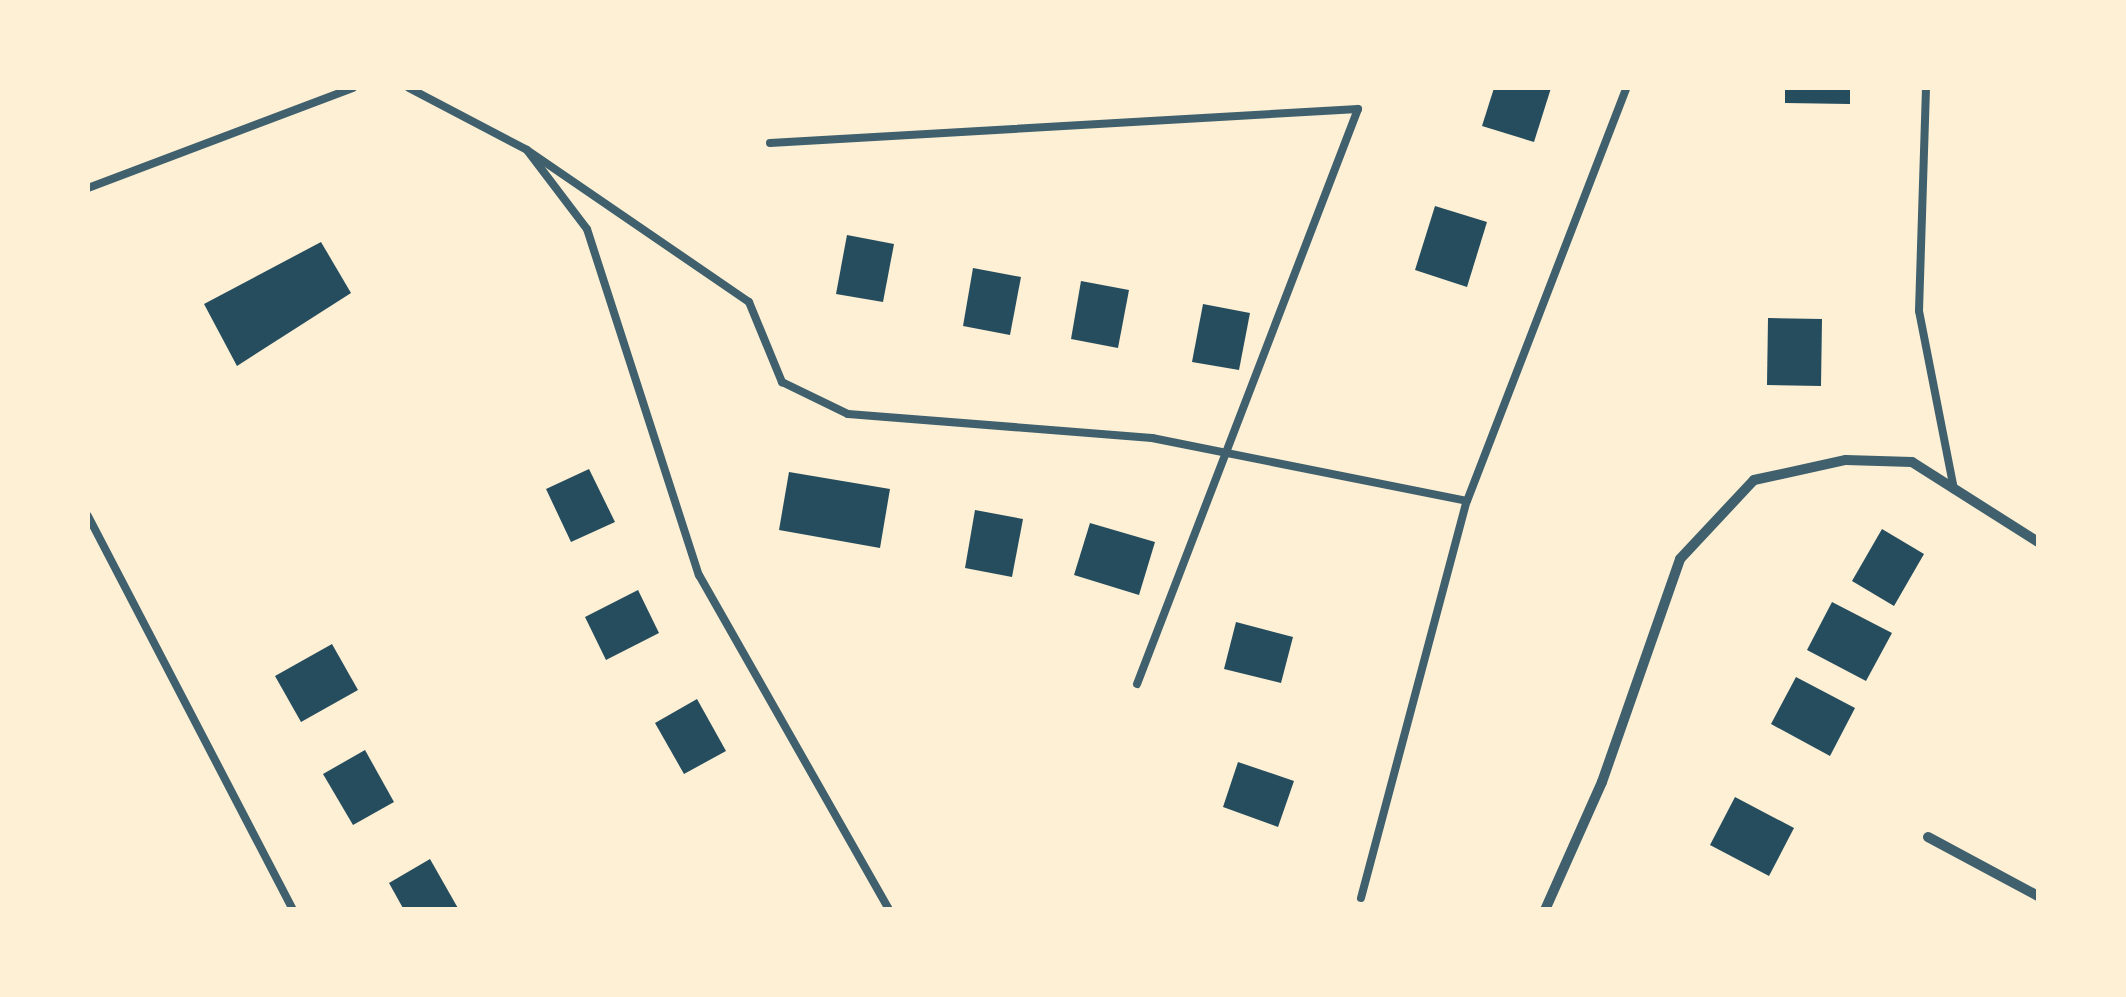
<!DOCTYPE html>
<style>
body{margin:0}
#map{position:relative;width:2126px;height:997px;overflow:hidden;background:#fdf0d5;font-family:"Exo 2",sans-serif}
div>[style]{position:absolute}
.building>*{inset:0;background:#264d5e}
.service>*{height:8px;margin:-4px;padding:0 4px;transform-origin:4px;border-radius:4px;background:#3f606c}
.minor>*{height:10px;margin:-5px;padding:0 5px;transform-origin:5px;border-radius:5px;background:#3f606c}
span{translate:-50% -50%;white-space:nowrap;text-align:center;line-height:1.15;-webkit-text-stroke:10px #fdf0d5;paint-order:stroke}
.frame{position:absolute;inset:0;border:90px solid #fdf0d5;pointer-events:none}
</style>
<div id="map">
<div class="building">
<i style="clip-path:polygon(1494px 88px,1551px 88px,1534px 142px,1482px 126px)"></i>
<i style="clip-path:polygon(1785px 88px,1850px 88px,1850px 104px,1785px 103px)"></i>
<i style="clip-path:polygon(1435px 206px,1487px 222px,1467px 287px,1415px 270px)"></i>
<i style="clip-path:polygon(847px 235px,894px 244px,883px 302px,836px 294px)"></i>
<i style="clip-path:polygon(321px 242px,351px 293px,237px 366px,204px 304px)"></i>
<i style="clip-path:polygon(973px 268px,1021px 277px,1010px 335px,963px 326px)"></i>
<i style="clip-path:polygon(1081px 281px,1129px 290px,1118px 348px,1071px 339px)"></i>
<i style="clip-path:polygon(1203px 304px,1250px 313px,1239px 370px,1192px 362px)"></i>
<i style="clip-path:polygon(1768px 318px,1822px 319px,1821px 386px,1767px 385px)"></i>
<i style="clip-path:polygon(589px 469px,615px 522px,571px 542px,546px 489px)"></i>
<i style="clip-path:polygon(789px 472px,890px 489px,880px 548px,779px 530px)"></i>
<i style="clip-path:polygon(975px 510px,1023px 519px,1012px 577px,965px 568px)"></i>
<i style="clip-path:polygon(1090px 523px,1155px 542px,1139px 595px,1074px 575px)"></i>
<i style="clip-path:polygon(1882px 529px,1924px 554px,1894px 606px,1852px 581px)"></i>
<i style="clip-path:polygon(638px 590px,659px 633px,606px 660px,585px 617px)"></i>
<i style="clip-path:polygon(1832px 602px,1892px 633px,1866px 681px,1807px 650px)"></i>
<i style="clip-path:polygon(1236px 622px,1293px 637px,1281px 683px,1224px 669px)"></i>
<i style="clip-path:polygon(332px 644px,358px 690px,301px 722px,275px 676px)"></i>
<i style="clip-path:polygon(1796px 677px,1855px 708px,1830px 756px,1771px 724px)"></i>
<i style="clip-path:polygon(697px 699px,726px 751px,684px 774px,655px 723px)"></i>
<i style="clip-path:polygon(365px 750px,394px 802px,353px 825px,323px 774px)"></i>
<i style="clip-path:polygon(1238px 762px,1294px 781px,1278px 827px,1223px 807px)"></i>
<i style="clip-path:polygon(1735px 797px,1794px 828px,1769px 876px,1710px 845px)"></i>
<i style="clip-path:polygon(430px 859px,459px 910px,404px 910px,389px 883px)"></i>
</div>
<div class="service">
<i style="left:409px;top:88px;width:133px;rotate:27.7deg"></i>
<i style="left:527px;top:150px;width:99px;rotate:52.8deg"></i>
<i style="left:587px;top:229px;width:364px;rotate:72.1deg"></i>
<i style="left:699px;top:575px;width:385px;rotate:60.4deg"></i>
<i style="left:1926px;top:88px;width:223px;rotate:91.8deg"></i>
<i style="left:1919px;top:311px;width:182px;rotate:78.9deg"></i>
<i style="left:770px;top:143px;width:589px;rotate:-3.31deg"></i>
<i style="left:1358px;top:109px;width:616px;rotate:111.02deg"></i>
<i style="left:527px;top:150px;width:269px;rotate:34.4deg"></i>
<i style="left:749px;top:302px;width:87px;rotate:67.6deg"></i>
<i style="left:782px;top:382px;width:73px;rotate:25.9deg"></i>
<i style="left:848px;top:414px;width:305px;rotate:4.5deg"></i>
<i style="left:1152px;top:438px;width:321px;rotate:11.3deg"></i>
<i style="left:1467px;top:501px;width:443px;rotate:-68.9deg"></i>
<i style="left:88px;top:188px;width:283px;rotate:-20.7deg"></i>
<i style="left:88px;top:516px;width:444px;rotate:62.5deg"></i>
<i style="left:1361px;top:898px;width:411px;rotate:-75.1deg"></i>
</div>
<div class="minor">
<i style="left:1928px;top:837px;width:125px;rotate:28.2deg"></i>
<i style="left:1545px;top:910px;width:140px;rotate:-66deg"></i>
<i style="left:1602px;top:782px;width:236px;rotate:-70.7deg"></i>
<i style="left:1680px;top:559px;width:108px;rotate:-46.9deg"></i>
<i style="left:1754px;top:480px;width:94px;rotate:-12.3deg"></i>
<i style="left:1846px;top:460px;width:66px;rotate:1.7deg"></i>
<i style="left:1912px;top:462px;width:149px;rotate:32.4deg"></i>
</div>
<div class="frame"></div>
</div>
